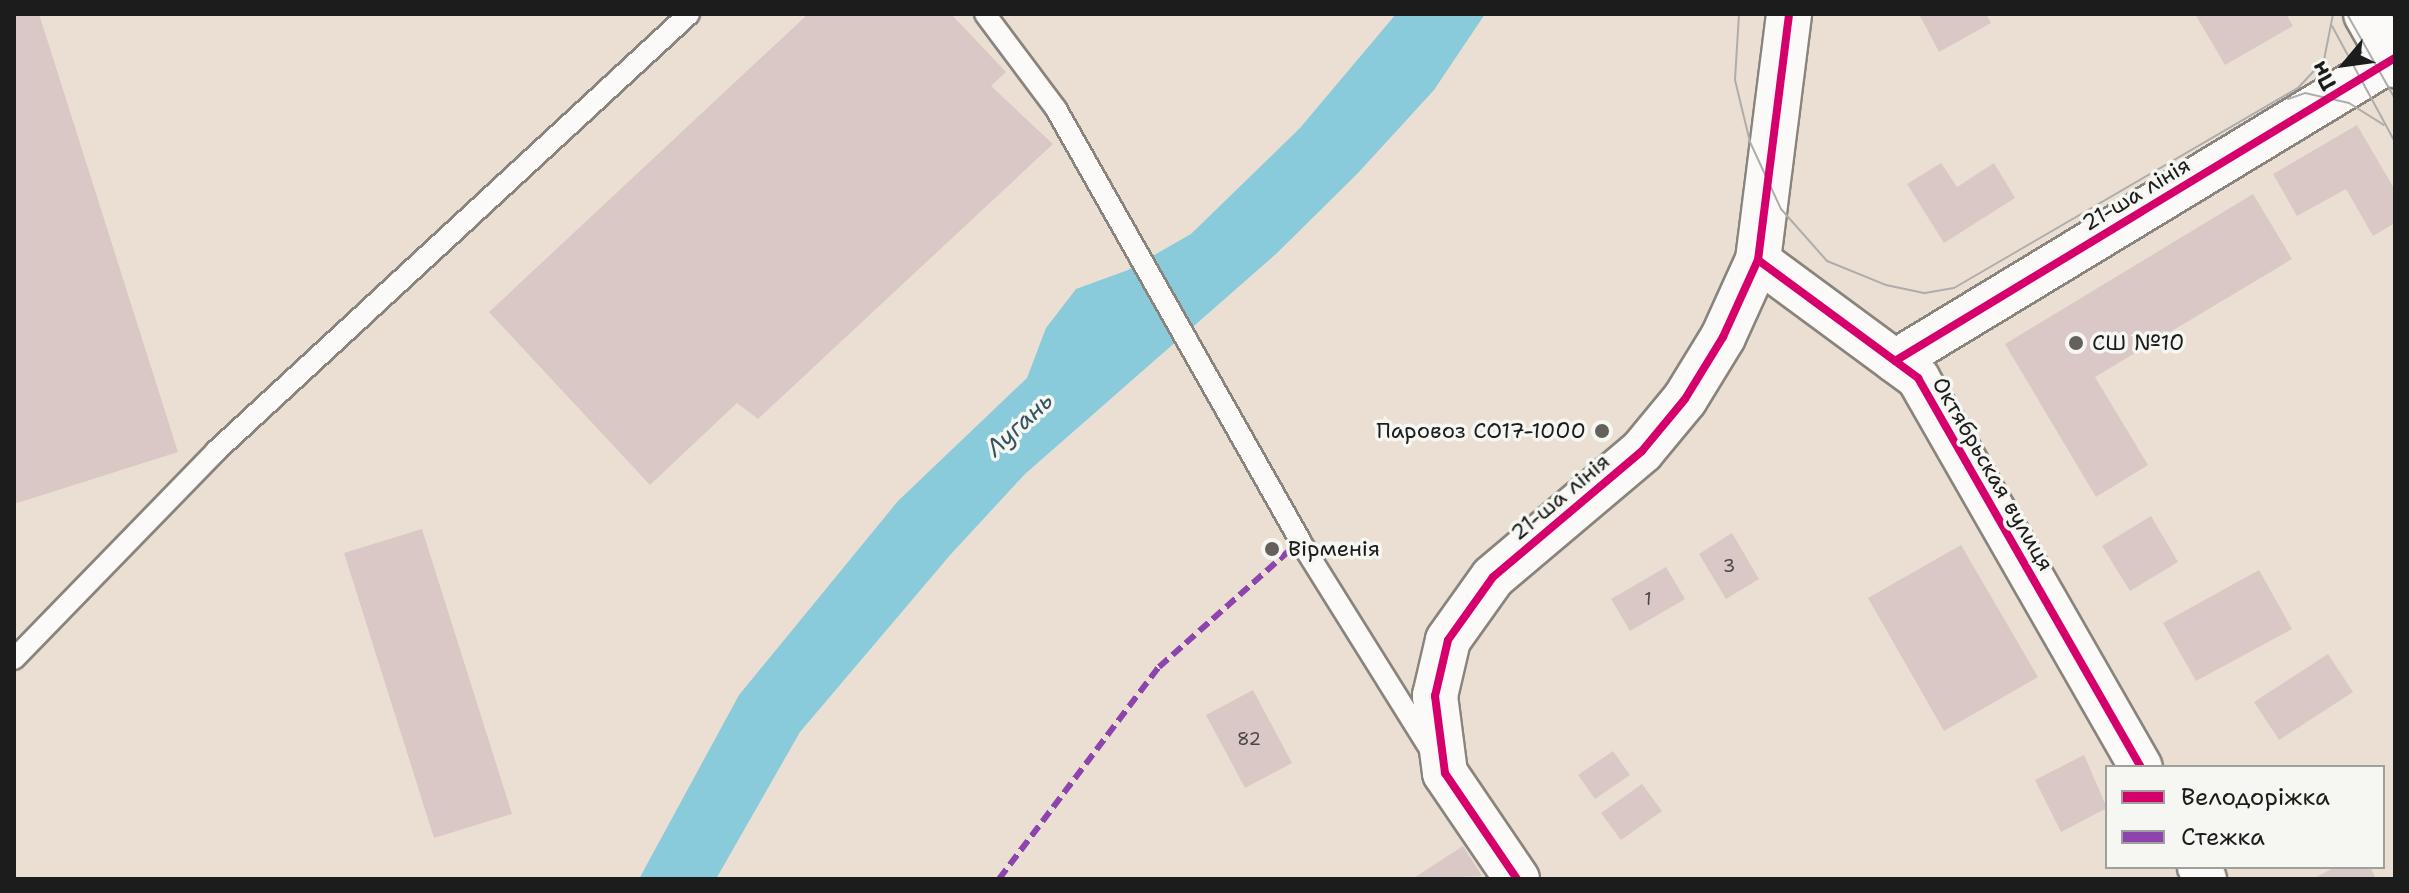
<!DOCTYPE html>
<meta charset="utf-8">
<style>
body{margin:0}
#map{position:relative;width:2409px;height:893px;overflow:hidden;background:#eadfd2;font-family:"Shantell Sans",sans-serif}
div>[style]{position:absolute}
.water>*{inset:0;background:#89cbda}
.building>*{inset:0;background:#dac8c6}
.roads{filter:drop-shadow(2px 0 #89847d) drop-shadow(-2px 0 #89847d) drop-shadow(0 2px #89847d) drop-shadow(0 -2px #89847d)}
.service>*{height:20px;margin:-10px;padding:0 10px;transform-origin:10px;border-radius:10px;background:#fcfaf8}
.minor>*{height:42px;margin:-21px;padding:0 21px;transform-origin:21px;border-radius:21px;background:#fcfaf8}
.tertiary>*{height:44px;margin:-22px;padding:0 22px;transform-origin:22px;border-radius:22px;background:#fcfaf8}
.tram>*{height:2px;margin:-1px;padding:0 1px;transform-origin:1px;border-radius:1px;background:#aeadab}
.quiet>*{height:6px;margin-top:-3px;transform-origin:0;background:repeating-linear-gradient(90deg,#8e44ad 0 12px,transparent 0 18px)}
.cycleway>*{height:8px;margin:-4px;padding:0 4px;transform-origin:4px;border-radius:4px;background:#d6006c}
.dots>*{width:22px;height:22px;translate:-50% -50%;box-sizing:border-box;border:4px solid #f6f6f2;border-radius:50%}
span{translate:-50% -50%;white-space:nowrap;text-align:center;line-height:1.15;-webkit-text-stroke:7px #f6f6f2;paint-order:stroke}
.number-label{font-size:18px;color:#4c4746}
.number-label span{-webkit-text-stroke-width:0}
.street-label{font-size:22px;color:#1c1c1c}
.poi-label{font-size:22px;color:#1c1c1c}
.left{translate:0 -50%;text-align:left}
.right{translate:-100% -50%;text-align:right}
.water-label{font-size:24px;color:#335660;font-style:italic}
.frame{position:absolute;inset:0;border:16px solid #1c1c1c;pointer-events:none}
.legend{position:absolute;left:2105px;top:765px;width:280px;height:104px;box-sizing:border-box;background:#f6f6f2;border:2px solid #9f9f9c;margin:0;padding:10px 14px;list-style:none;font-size:24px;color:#1c1c1c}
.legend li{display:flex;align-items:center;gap:16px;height:40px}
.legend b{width:40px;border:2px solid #9f9f9c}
.north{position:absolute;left:2305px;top:24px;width:80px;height:80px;-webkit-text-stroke:6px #f6f6f2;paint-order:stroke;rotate:241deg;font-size:22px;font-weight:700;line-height:32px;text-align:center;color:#1c1c1c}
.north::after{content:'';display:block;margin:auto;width:28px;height:36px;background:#1c1c1c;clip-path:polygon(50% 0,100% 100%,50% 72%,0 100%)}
</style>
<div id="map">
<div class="water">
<i style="clip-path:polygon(1396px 14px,1485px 14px,1434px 90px,1358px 173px,1277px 253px,1025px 474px,951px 554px,800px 732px,716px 879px,639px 879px,739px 695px,898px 501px,1027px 378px,1046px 328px,1076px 289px,1128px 270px,1191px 234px,1300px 128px)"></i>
</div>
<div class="building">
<i style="clip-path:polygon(14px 14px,39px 14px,178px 452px,14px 504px)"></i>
<i style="clip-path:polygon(808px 14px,951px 14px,1006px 72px,991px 86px,1053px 144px,758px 419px,737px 403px,650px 485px,489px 312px)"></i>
<i style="clip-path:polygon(1919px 14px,1986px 14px,1991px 23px,1939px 52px)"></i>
<i style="clip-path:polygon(2195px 14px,2286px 14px,2293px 26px,2225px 65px)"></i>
<i style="clip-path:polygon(2357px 125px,2395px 190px,2395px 223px,2373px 236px,2346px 189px,2297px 216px,2273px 174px)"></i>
<i style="clip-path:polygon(1941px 163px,1957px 187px,1994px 163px,2015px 198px,1944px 243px,1907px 184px)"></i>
<i style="clip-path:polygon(2253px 194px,2292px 259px,2095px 377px,2148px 465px,2096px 497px,2005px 344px)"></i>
<i style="clip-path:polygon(2151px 516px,2178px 562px,2130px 591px,2102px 546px)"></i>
<i style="clip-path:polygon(422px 529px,512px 814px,434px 838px,344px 553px)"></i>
<i style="clip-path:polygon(1732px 533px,1759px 579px,1726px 599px,1699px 554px)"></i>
<i style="clip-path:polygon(1961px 545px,2038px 677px,1944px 731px,1868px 598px)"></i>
<i style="clip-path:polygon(1666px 567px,1685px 599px,1630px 631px,1611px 599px)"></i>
<i style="clip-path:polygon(2259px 570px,2292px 629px,2196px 681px,2163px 623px)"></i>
<i style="clip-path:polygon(2328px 654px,2353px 692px,2279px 740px,2254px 702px)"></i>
<i style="clip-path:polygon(1253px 690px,1292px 763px,1245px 788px,1206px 715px)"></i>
<i style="clip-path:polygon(1613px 751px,1630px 775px,1595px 799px,1578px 775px)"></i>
<i style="clip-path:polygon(2084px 755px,2107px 808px,2061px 832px,2035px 780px)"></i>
<i style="clip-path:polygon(1642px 784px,1662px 811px,1621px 840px,1601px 813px)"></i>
<i style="clip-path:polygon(1463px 846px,1482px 876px,1412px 879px)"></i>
<i style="clip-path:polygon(2335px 867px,2370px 867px,2376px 879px,2313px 879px)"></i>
</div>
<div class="roads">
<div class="service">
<i style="left:985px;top:14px;width:119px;rotate:53.2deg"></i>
<i style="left:1056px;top:109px;width:496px;rotate:60.5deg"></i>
<i style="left:1300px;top:541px;width:245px;rotate:58deg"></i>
<i style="left:14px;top:659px;width:290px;rotate:-45.8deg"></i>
<i style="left:216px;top:451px;width:644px;rotate:-42.73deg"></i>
</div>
<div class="minor">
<i style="left:1758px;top:260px;width:199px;rotate:36.4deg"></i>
<i style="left:1918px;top:378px;width:448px;rotate:60.2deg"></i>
<i style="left:1895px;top:361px;width:585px;rotate:-31.22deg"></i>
<i style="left:2199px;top:867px;width:13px;rotate:63deg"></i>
</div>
<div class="tertiary">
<i style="left:2366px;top:14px;width:59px;rotate:60.4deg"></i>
<i style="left:1517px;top:879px;width:128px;rotate:-124.2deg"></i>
<i style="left:1445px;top:773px;width:78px;rotate:-97.4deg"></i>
<i style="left:1435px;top:696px;width:57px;rotate:-76.9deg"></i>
<i style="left:1448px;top:640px;width:77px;rotate:-54.5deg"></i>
<i style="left:1493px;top:577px;width:195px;rotate:-40.2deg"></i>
<i style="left:1642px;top:451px;width:67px;rotate:-50.4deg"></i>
<i style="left:1685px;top:399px;width:73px;rotate:-58.5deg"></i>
<i style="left:1723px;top:337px;width:85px;rotate:-65.6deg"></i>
<i style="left:1758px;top:260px;width:248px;rotate:-82.8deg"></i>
</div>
</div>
<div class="tram">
<i style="left:1739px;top:14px;width:66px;rotate:93.5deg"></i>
<i style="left:1735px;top:80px;width:64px;rotate:76.4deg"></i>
<i style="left:1750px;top:142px;width:74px;rotate:65.2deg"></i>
<i style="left:1781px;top:209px;width:69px;rotate:48.5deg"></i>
<i style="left:1827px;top:261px;width:64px;rotate:22.1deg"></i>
<i style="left:1886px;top:285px;width:40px;rotate:12deg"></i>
<i style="left:1925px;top:293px;width:29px;rotate:-10deg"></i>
<i style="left:1954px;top:288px;width:398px;rotate:-30.2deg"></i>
<i style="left:2298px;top:88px;width:38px;rotate:-47deg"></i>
<i style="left:2324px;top:60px;width:47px;rotate:-78.9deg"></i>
<i style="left:2347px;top:14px;width:98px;rotate:60.5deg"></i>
<i style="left:2332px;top:26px;width:132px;rotate:61.5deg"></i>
<i style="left:2288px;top:99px;width:18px;rotate:-19deg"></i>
<i style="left:2305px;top:93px;width:45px;rotate:12.8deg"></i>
<i style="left:2349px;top:103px;width:41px;rotate:32.2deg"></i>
</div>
<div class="quiet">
<i style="left:999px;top:879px;width:266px;rotate:-53deg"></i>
<i style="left:1159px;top:667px;width:189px;rotate:-41.8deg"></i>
</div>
<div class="cycleway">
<i style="left:1758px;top:260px;width:199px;rotate:36.4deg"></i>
<i style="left:1918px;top:378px;width:448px;rotate:60.2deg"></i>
<i style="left:1895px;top:361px;width:585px;rotate:-31.22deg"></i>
<i style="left:1517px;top:879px;width:128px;rotate:-124.2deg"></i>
<i style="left:1445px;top:773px;width:78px;rotate:-97.4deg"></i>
<i style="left:1435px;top:696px;width:57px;rotate:-76.9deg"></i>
<i style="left:1448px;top:640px;width:77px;rotate:-54.5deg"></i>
<i style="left:1493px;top:577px;width:195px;rotate:-40.2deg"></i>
<i style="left:1642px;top:451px;width:67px;rotate:-50.4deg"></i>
<i style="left:1685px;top:399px;width:73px;rotate:-58.5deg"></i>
<i style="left:1723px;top:337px;width:85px;rotate:-65.6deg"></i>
<i style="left:1758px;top:260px;width:248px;rotate:-82.8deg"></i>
</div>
<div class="dots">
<i style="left:2076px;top:343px;background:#64605c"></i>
<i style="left:1602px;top:431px;background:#64605c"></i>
<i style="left:1272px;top:549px;background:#64605c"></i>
</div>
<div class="number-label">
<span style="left:1729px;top:566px">3</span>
<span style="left:1648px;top:599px">1</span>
<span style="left:1249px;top:739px">82</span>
</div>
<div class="street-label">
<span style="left:2136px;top:194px;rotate:-31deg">21-ша лінія</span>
<span style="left:1993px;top:474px;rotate:60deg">Октябрьская вулиця</span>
<span style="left:1560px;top:497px;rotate:-40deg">21-ша лінія</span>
</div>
<div class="poi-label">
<span class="left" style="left:2092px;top:343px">СШ №10</span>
<span class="right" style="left:1586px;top:431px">Паровоз СО17-1000</span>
<span class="left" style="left:1288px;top:549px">Вірменія</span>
</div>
<div class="water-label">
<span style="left:1020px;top:425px;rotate:-43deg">Лугань</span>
</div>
<div class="frame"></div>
<ul class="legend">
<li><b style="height:10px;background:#d6006c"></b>Велодоріжка</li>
<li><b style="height:10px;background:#8e44ad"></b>Стежка</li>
</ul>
<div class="north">Пн</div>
</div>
